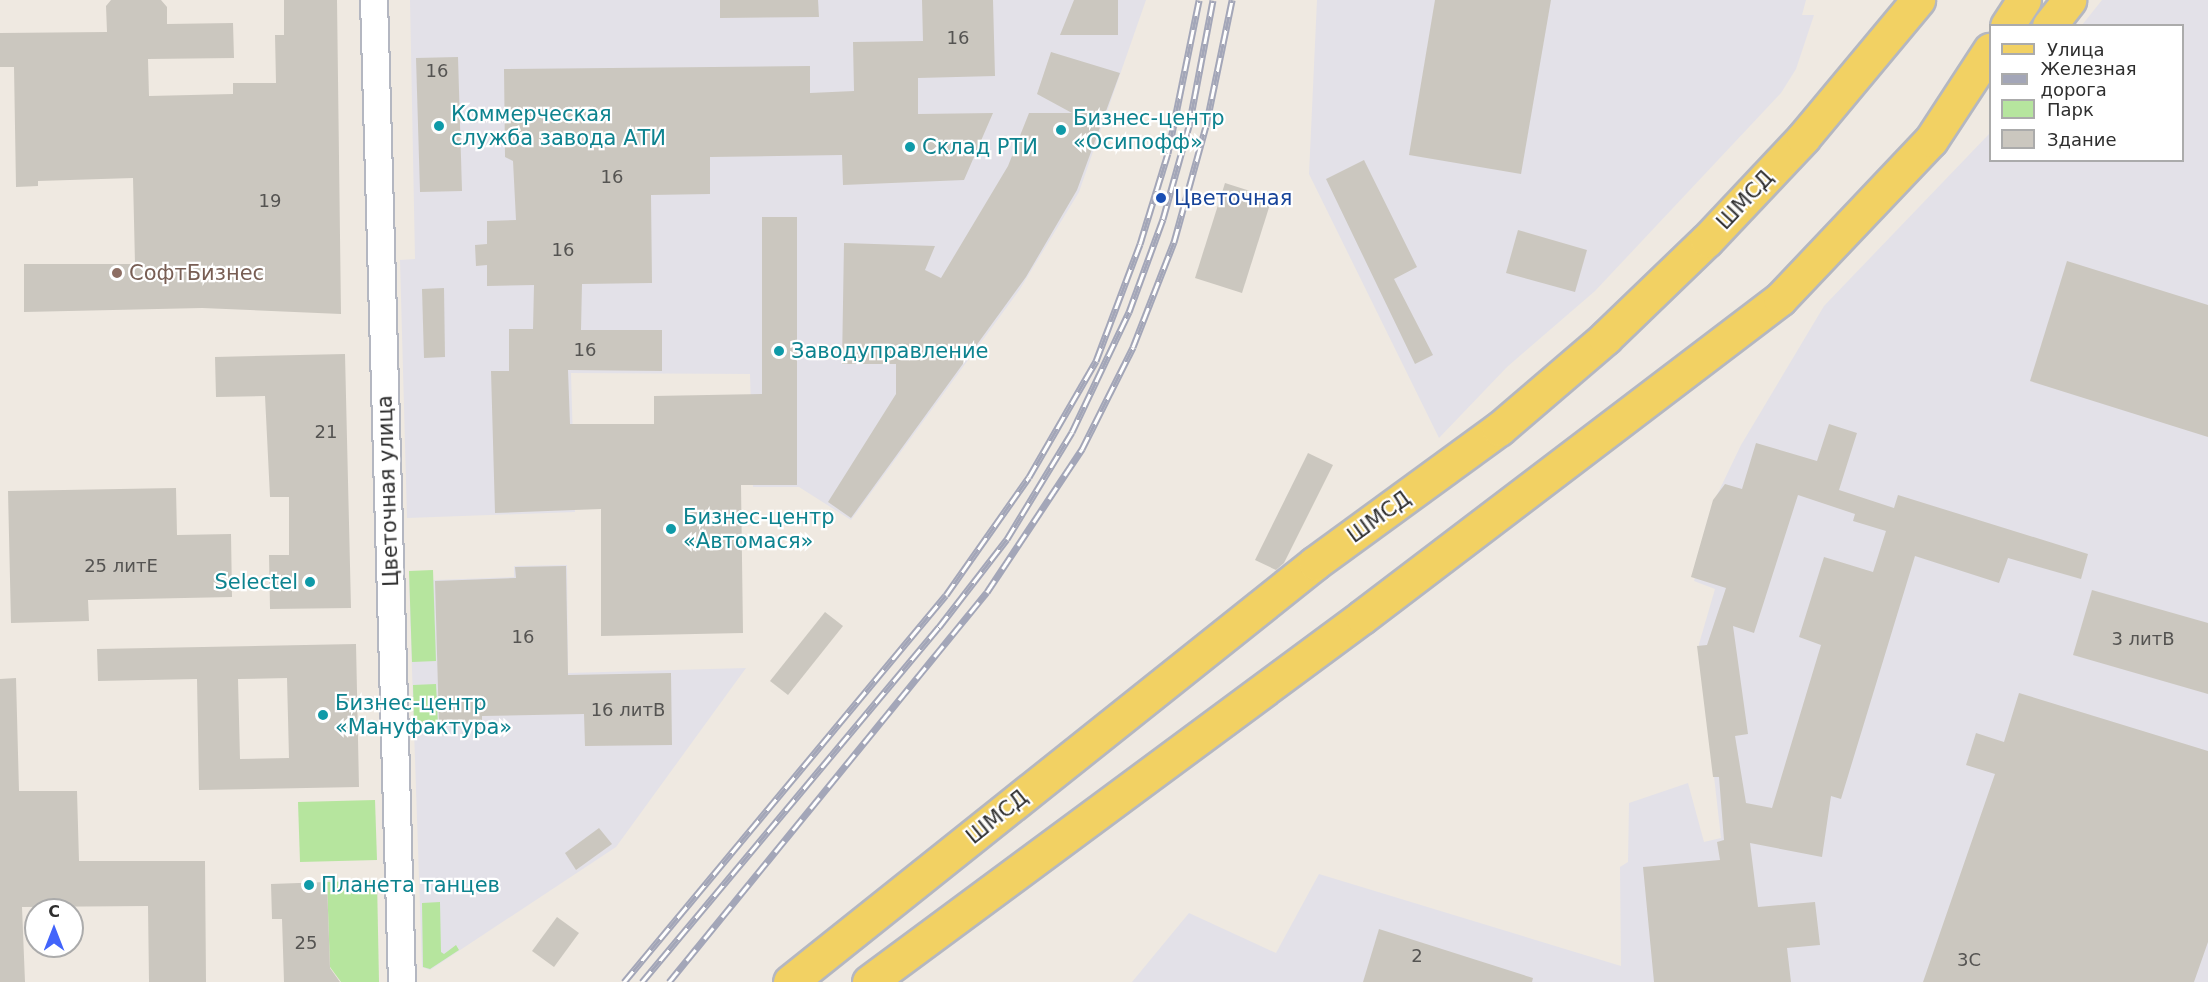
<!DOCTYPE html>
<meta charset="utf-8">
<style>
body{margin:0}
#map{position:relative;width:2208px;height:982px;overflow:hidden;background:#efe9e1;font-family:"DejaVu Sans",sans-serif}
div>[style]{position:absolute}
.industrial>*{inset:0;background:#e3e1e8}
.green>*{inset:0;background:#b6e59e}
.building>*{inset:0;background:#cbc7bf}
.roads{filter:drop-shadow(2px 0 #b4b7c1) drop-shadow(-2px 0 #b4b7c1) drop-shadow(0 2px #b4b7c1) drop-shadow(0 -2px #b4b7c1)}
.minor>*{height:26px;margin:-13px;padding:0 13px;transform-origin:13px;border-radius:13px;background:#fff}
.primary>*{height:33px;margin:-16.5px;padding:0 16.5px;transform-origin:16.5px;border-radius:16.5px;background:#f2d163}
.rail>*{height:7px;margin-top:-3.5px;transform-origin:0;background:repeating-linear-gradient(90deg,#fff 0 14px,#a3a6b8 0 28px);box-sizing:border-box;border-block:2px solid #a3a6b8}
.dots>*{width:16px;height:16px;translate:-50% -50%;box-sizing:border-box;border:3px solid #fff;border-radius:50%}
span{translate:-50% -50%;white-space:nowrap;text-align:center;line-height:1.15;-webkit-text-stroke:4.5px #fff;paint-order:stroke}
.number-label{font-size:18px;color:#555452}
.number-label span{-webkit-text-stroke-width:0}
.culture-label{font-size:21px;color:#0d838f}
.left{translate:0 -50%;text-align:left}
.right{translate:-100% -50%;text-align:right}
.transit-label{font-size:21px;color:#164399}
.street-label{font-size:21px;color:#2e2e2e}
.education-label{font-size:21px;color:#785e54}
.legend{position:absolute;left:1989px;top:24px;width:195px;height:138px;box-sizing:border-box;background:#fff;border:2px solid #ababab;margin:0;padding:8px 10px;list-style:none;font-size:18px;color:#2e2e2e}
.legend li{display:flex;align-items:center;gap:12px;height:30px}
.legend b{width:30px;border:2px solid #ababab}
.north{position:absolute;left:24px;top:898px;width:60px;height:60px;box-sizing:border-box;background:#fff;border:2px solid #ababab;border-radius:50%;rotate:0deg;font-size:16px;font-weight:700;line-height:24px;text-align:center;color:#2e2e2e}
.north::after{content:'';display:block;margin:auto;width:21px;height:27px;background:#4264fb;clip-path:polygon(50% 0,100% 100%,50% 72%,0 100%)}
</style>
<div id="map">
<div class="industrial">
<i style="clip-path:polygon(410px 0,1146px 0,1079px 192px,1020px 289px,851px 520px,799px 487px,753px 487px,750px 374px,571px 373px,575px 512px,407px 518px,400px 260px,415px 259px)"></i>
<i style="clip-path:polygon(1317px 0,1806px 0,1802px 15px,1814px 15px,1796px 69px,1781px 93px,1595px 291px,1507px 367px,1439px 438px,1309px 174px)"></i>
<i style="clip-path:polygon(2102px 0,2208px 0,2208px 982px,1132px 982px,1189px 913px,1276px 953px,1319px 874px,1621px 966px,1620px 867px,1628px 862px,1629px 803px,1688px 783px,1704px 842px,1721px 838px,1699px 644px,1715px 589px,1694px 581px,1717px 495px,1741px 445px,1824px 306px,1990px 133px,1990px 160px,2182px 160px,2182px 26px,2082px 25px)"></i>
<i style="clip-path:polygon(567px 565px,568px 673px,746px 668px,616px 847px,430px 970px,422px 967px,409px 581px,514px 577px,514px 566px)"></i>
</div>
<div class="green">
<i style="clip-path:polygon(433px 570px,436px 661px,412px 662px,409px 571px)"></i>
<i style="clip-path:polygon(436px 684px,438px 725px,414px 726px,413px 685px)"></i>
<i style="clip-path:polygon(375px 800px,377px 860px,300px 862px,298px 802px)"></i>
<i style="clip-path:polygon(377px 880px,379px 982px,341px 982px,330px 967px,327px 882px)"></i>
<i style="clip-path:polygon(440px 902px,441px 952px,444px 954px,456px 945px,459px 950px,430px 969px,423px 967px,422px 903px)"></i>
</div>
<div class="building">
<i style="clip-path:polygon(111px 0,161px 0,167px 7px,167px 24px,233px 23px,234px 58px,148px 59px,149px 96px,233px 94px,233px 83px,276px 83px,275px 35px,284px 35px,284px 0,337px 0,341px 314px,202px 308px,24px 312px,24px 264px,135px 264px,133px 178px,38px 181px,38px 186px,16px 187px,14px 67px,0 67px,0 33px,107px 32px,106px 6px)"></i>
<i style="clip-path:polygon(720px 0,818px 0,819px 17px,720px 18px)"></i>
<i style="clip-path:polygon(922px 0,993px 0,995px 76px,918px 78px,918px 114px,993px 113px,964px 180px,843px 185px,842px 155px,710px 157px,710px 194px,651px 195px,652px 283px,582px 284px,581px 330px,662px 330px,662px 371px,568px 370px,570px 424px,654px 424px,654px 396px,762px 394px,762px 217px,797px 217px,797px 485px,741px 485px,743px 633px,601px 636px,601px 509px,495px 513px,491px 371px,509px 371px,509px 329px,533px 329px,534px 285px,487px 286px,487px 265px,476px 266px,475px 245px,487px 244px,487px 221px,516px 220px,513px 161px,505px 157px,504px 69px,810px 66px,810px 93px,854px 91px,853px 42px,923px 41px)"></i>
<i style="clip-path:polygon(1074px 0,1118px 0,1118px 35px,1060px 35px)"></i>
<i style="clip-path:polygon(1435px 0,1551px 0,1521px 174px,1409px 155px)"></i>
<i style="clip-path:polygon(1051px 52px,1120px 73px,1077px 190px,1026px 277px,851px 518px,828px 502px,896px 394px,896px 364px,842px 364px,844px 243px,935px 246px,925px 270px,941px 278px,1008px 166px,1029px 113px,1072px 113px,1037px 94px)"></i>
<i style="clip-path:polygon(458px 57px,462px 191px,420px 192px,416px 58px)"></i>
<i style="clip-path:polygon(1364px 160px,1417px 267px,1394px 279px,1433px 355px,1415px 364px,1326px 179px)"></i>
<i style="clip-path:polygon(1225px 183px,1272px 198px,1242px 293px,1195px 278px)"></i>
<i style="clip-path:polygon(1518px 230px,1587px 250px,1575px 292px,1506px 273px)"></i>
<i style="clip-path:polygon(2067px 261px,2208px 305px,2208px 437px,2030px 381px)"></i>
<i style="clip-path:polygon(444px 288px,445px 357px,424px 358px,422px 289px)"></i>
<i style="clip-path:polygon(345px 354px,351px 608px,270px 609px,269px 555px,289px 555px,289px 497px,270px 497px,265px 396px,216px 397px,215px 357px)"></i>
<i style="clip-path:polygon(evenodd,1829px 424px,1857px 433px,1839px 490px,1894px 508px,1898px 495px,2088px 554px,2081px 579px,2008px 558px,1999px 583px,1915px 556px,1841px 799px,1831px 796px,1822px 857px,1750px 843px,1758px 907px,1815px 902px,1820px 945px,1787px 948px,1791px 982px,1654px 982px,1643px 867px,1720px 860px,1717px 842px,1724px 840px,1719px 777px,1713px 777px,1697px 646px,1707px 645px,1726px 588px,1691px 577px,1713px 500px,1725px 484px,1742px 489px,1756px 443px,1817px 461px,1829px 424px,1798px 495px,1855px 514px,1853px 521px,1886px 531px,1873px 572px,1824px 557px,1799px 637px,1821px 645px,1772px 808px,1746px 803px,1735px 736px,1748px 734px,1733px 626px,1754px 633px,1798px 495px)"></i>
<i style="clip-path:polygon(1308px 453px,1333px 465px,1284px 563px,1276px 570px,1255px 560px)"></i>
<i style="clip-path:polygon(176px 488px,177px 535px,231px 534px,232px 597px,88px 600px,89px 621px,11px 623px,8px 491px)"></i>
<i style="clip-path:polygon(566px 566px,568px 675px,671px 673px,672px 745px,585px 746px,584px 714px,482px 716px,482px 724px,439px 725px,435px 581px,516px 578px,515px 567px)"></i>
<i style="clip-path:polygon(2092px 590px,2208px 623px,2208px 694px,2073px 655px)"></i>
<i style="clip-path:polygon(825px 612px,843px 626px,788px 695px,770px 681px)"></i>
<i style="clip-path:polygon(evenodd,356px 644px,359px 787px,199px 790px,197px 679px,98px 681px,97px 649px,356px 644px,287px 678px,289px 758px,240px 759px,238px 679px,287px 678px)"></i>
<i style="clip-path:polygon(16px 678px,19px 791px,77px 791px,79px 861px,205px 861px,206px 982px,149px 982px,148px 906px,22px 907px,25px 982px,0 982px,0 679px)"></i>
<i style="clip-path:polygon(2019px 693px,2208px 751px,2208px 942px,2194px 982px,1923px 982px,1995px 774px,1966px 765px,1976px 733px,2004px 742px)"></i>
<i style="clip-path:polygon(599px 828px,612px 844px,576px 870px,565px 853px)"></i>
<i style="clip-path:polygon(327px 882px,330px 968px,340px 982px,284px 982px,282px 919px,272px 919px,271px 884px)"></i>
<i style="clip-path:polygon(557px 917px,579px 933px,554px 967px,532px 951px)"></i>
<i style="clip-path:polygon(1379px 929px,1533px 978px,1532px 982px,1363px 982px)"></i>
</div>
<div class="roads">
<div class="minor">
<i style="left:374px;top:0;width:982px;rotate:88.37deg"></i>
</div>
<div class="primary">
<i style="left:2007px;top:26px;width:31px;rotate:-57deg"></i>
<i style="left:2049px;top:26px;width:33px;rotate:-52deg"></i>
<i style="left:790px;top:982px;width:672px;rotate:-38.59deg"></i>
<i style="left:1315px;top:563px;width:228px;rotate:-36.1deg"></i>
<i style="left:1499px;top:429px;width:140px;rotate:-40.6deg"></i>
<i style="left:1605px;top:338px;width:141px;rotate:-43.9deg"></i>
<i style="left:1707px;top:240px;width:140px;rotate:-46.7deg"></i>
<i style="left:1803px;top:138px;width:180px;rotate:-50.2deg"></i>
<i style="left:869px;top:982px;width:613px;rotate:-36.51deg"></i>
<i style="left:1362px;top:617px;width:525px;rotate:-37.26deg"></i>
<i style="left:1780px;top:299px;width:219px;rotate:-46.5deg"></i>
<i style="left:1931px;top:140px;width:108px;rotate:-56.8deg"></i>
</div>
</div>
<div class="rail">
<i style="left:624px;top:982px;width:503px;rotate:-50.24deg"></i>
<i style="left:946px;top:595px;width:144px;rotate:-54.9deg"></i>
<i style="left:1029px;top:477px;width:134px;rotate:-60deg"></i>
<i style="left:1096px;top:361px;width:125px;rotate:-69.4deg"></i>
<i style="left:1140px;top:244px;width:95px;rotate:-72.9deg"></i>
<i style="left:1168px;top:153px;width:156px;rotate:-78.5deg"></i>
<i style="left:642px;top:982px;width:463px;rotate:-50.1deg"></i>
<i style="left:939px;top:627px;width:111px;rotate:-52.3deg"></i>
<i style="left:1007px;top:539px;width:125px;rotate:-58.7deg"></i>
<i style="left:1072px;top:432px;width:133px;rotate:-64.6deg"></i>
<i style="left:1129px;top:312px;width:99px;rotate:-69.9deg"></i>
<i style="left:1163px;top:219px;width:97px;rotate:-74.4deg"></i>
<i style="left:1189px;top:126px;width:128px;rotate:-79.2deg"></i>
<i style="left:669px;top:982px;width:503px;rotate:-50.81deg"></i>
<i style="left:987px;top:592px;width:172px;rotate:-56.4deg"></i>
<i style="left:1082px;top:449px;width:114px;rotate:-63.4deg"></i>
<i style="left:1133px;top:347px;width:113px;rotate:-68.7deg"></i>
<i style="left:1174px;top:242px;width:120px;rotate:-74.6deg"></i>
<i style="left:1206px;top:126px;width:129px;rotate:-78.3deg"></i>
</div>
<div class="dots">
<i style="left:439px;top:126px;background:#0f9aa8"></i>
<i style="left:1061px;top:130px;background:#0f9aa8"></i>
<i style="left:910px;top:147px;background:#0f9aa8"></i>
<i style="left:1161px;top:198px;background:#1a4fb4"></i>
<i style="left:117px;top:273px;background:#8d6e63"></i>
<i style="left:779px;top:351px;background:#0f9aa8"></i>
<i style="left:671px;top:529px;background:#0f9aa8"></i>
<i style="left:310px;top:582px;background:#0f9aa8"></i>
<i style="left:323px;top:715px;background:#0f9aa8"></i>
<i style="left:309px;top:885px;background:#0f9aa8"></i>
</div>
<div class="number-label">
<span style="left:958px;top:38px">16</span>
<span style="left:437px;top:71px">16</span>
<span style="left:612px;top:177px">16</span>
<span style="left:270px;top:201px">19</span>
<span style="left:563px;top:250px">16</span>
<span style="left:585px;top:350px">16</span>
<span style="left:326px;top:432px">21</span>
<span style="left:121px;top:566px">25 литЕ</span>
<span style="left:523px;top:637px">16</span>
<span style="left:2143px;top:639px">3 литВ</span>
<span style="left:628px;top:710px">16 литВ</span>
<span style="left:306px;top:943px">25</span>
<span style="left:1417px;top:956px">2</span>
<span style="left:1969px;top:960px">3С</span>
</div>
<div class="culture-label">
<span class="left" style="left:451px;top:126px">Коммерческая<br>служба завода АТИ</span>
<span class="left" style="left:1073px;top:130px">Бизнес-центр<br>«Осипофф»</span>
<span class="left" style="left:922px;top:147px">Склад РТИ</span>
<span class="left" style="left:791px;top:351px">Заводуправление</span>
<span class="left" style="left:683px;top:529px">Бизнес-центр<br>«Автомася»</span>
<span class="right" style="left:298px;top:582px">Selectel</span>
<span class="left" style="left:335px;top:715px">Бизнес-центр<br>«Мануфактура»</span>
<span class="left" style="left:321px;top:885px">Планета танцев</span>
</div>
<div class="transit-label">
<span class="left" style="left:1174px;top:198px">Цветочная</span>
</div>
<div class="street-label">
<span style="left:1745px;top:200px;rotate:-47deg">ШМСД</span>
<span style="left:388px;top:491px;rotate:-92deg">Цветочная улица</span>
<span style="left:1379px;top:517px;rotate:-36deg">ШМСД</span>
<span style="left:997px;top:817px;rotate:-39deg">ШМСД</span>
</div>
<div class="education-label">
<span class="left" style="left:129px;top:273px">СофтБизнес</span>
</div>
<ul class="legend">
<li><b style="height:8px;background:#f2d163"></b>Улица</li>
<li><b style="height:8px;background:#a3a6b8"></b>Железная дорога</li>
<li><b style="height:16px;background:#b6e59e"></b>Парк</li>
<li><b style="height:16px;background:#cbc7bf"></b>Здание</li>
</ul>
<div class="north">С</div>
</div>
